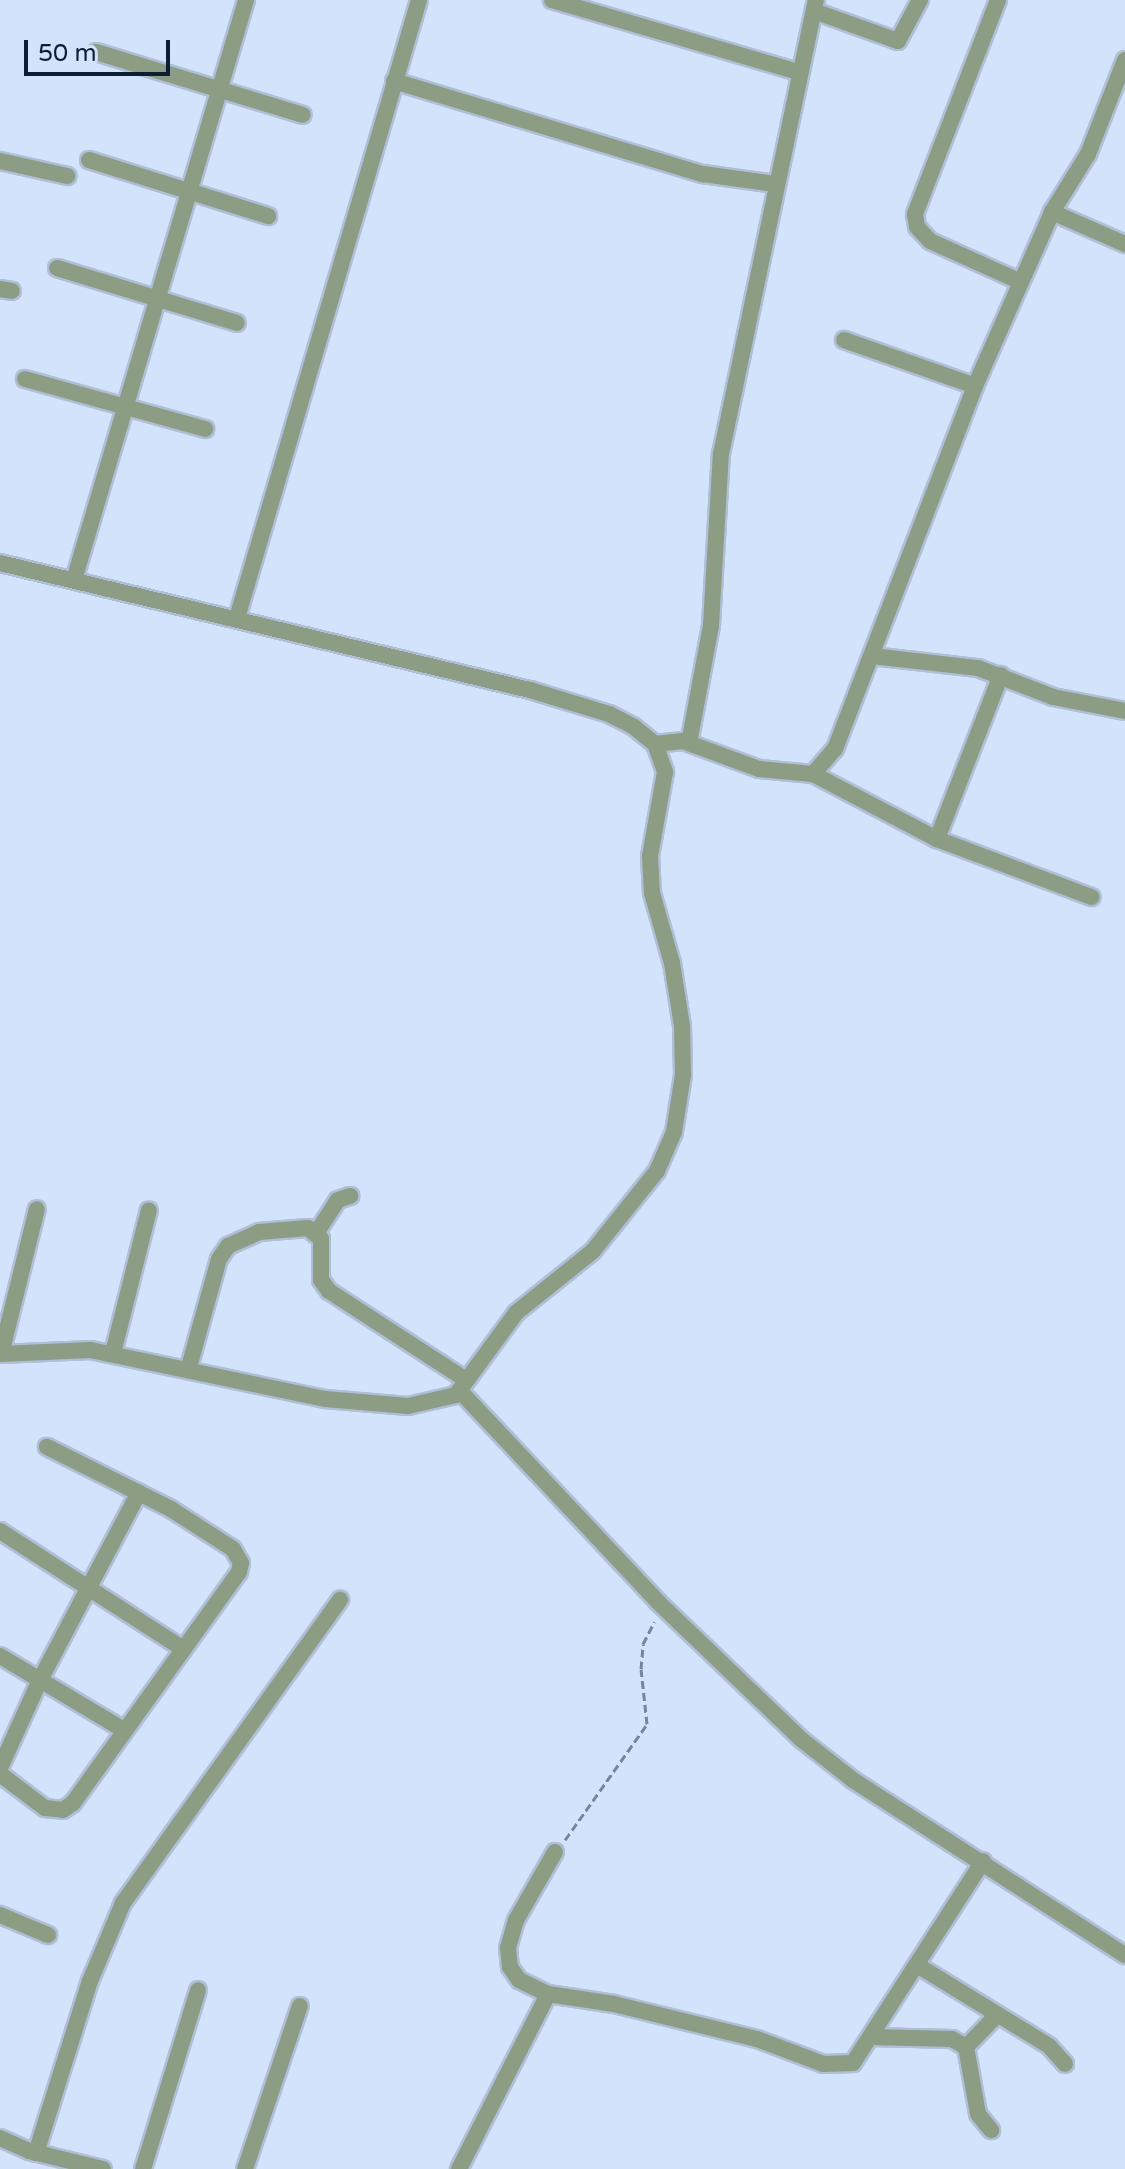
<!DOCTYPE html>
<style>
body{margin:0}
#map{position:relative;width:1125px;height:2169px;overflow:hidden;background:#d2e3fb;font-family:"Varela Round",sans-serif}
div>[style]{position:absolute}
.path>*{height:3px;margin-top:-1.5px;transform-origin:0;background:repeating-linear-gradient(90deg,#75869c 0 8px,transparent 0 12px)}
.roads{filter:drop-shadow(2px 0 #afbfd7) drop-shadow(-2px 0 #afbfd7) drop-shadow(0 2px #afbfd7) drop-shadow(0 -2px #afbfd7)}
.street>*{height:16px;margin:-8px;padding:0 8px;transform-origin:8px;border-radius:8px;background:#8c9d84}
span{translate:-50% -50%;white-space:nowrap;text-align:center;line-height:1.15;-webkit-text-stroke:7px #d2e3fb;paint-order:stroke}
.scale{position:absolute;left:24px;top:40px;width:146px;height:36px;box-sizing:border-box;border:4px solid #0d1d32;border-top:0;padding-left:10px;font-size:24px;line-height:28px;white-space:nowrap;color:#0d1d32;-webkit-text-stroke:6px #d2e3fb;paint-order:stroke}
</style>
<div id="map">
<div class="path">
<i style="left:565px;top:1840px;width:142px;rotate:-54.7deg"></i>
<i style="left:647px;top:1724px;width:55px;rotate:-96.2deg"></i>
<i style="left:641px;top:1669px;width:25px;rotate:-85deg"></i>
<i style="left:643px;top:1644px;width:25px;rotate:-63deg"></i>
</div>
<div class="roads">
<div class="street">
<i style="left:552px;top:0;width:257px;rotate:16.3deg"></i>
<i style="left:998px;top:0;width:230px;rotate:111.2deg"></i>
<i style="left:915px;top:214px;width:13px;rotate:81deg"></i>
<i style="left:917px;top:227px;width:19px;rotate:47deg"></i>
<i style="left:930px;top:241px;width:98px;rotate:24.2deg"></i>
<i style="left:814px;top:11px;width:89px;rotate:19.7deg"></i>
<i style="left:898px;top:41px;width:47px;rotate:-61.8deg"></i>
<i style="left:96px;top:52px;width:216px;rotate:16.9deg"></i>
<i style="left:394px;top:81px;width:323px;rotate:16.8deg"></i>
<i style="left:703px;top:174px;width:73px;rotate:7.9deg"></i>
<i style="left:89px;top:160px;width:188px;rotate:17.4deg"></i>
<i style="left:0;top:161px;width:69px;rotate:12.6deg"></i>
<i style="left:1052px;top:212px;width:80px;rotate:23.7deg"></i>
<i style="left:57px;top:268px;width:188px;rotate:17deg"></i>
<i style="left:0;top:289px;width:12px;rotate:9deg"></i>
<i style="left:844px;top:340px;width:139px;rotate:19.3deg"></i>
<i style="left:25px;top:379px;width:187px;rotate:15.5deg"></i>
<i style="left:0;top:563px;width:545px;rotate:13.48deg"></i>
<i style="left:530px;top:690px;width:83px;rotate:16.9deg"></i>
<i style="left:609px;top:714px;width:28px;rotate:27deg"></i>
<i style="left:634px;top:727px;width:27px;rotate:39deg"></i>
<i style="left:655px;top:744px;width:30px;rotate:70deg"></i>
<i style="left:665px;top:772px;width:85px;rotate:100.1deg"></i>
<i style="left:650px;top:856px;width:37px;rotate:87deg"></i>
<i style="left:652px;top:893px;width:73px;rotate:74.1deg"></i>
<i style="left:672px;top:963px;width:64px;rotate:81deg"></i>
<i style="left:682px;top:1026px;width:49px;rotate:88.8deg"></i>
<i style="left:683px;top:1075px;width:58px;rotate:99deg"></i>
<i style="left:674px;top:1132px;width:43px;rotate:113.6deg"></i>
<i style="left:657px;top:1171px;width:102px;rotate:128.7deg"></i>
<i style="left:593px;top:1251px;width:99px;rotate:141.2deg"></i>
<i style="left:516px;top:1313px;width:102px;rotate:126.2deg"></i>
<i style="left:456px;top:1395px;width:49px;rotate:167.1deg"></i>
<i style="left:408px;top:1406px;width:83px;rotate:-175.2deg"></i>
<i style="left:325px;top:1399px;width:239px;rotate:-168.2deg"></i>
<i style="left:91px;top:1350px;width:91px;rotate:177.5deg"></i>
<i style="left:74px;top:580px;width:605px;rotate:-73.48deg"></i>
<i style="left:237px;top:618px;width:644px;rotate:-73.59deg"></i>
<i style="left:872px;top:656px;width:107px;rotate:6.5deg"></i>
<i style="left:978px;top:668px;width:80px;rotate:21.1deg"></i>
<i style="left:1053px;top:697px;width:73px;rotate:11deg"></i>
<i style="left:689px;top:743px;width:120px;rotate:-79.4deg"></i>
<i style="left:711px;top:625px;width:171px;rotate:-86.7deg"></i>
<i style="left:721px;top:454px;width:464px;rotate:-78.2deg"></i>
<i style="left:655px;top:744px;width:28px;rotate:-6deg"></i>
<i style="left:683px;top:741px;width:81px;rotate:20.2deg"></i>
<i style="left:759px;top:769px;width:54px;rotate:5.3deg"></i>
<i style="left:813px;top:774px;width:33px;rotate:-49deg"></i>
<i style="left:835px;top:749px;width:389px;rotate:-68.9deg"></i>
<i style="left:975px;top:386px;width:190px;rotate:-66.1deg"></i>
<i style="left:1052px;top:212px;width:68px;rotate:-58.2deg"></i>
<i style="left:1088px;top:154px;width:101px;rotate:-68.5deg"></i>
<i style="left:813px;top:774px;width:140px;rotate:27.7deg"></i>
<i style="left:937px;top:839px;width:165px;rotate:20.6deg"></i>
<i style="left:937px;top:839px;width:176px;rotate:-68.7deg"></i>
<i style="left:317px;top:1232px;width:38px;rotate:-57deg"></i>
<i style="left:338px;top:1200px;width:13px;rotate:-18deg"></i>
<i style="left:113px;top:1353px;width:147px;rotate:-75.9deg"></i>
<i style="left:1px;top:1354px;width:149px;rotate:-76.1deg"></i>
<i style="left:189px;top:1367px;width:112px;rotate:-74.5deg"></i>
<i style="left:219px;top:1259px;width:16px;rotate:-55deg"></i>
<i style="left:228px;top:1246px;width:34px;rotate:-24deg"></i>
<i style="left:259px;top:1232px;width:49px;rotate:-4.7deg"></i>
<i style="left:308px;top:1228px;width:17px;rotate:40deg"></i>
<i style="left:321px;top:1239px;width:41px;rotate:90deg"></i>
<i style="left:321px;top:1280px;width:14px;rotate:54deg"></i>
<i style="left:329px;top:1291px;width:163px;rotate:33deg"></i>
<i style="left:460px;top:1391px;width:289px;rotate:46.8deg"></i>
<i style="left:658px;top:1602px;width:199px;rotate:43.8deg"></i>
<i style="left:802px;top:1740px;width:65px;rotate:38.1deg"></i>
<i style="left:853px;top:1780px;width:323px;rotate:32.8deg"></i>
<i style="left:0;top:1531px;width:218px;rotate:32.8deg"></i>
<i style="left:0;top:1656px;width:142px;rotate:30.9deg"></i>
<i style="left:0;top:1768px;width:97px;rotate:-65.6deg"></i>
<i style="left:40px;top:1680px;width:212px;rotate:-62.2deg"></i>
<i style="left:0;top:1774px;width:56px;rotate:37.1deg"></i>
<i style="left:45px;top:1808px;width:18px;rotate:6deg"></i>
<i style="left:63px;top:1810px;width:12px;rotate:-35deg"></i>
<i style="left:73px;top:1803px;width:284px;rotate:-54.3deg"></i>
<i style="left:239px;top:1572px;width:9px;rotate:-77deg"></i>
<i style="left:241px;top:1563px;width:16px;rotate:-120deg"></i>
<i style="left:233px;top:1549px;width:74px;rotate:-147.2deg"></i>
<i style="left:171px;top:1509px;width:139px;rotate:-153.4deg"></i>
<i style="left:555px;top:1852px;width:78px;rotate:119.8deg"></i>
<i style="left:516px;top:1920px;width:29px;rotate:106deg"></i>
<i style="left:508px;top:1948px;width:19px;rotate:84deg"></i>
<i style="left:510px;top:1967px;width:16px;rotate:55deg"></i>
<i style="left:519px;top:1980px;width:32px;rotate:26deg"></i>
<i style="left:548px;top:1994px;width:67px;rotate:8.6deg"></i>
<i style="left:614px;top:2004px;width:147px;rotate:13.8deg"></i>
<i style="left:757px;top:2039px;width:71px;rotate:20.7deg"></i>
<i style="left:823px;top:2064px;width:30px;rotate:-2deg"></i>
<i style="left:853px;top:2063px;width:240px;rotate:-57.2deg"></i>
<i style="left:0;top:1915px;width:52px;rotate:22.6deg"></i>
<i style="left:917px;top:1965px;width:155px;rotate:31.5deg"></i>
<i style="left:1049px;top:2046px;width:24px;rotate:48deg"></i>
<i style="left:871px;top:2037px;width:81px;rotate:1.4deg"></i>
<i style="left:952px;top:2039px;width:16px;rotate:30deg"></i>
<i style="left:966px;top:2047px;width:68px;rotate:79.8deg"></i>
<i style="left:978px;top:2114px;width:21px;rotate:51deg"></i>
<i style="left:966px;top:2047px;width:43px;rotate:-45.9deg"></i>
<i style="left:0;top:2138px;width:32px;rotate:24deg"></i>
<i style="left:29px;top:2151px;width:76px;rotate:13.7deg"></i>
<i style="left:36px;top:2153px;width:180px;rotate:-72.6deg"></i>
<i style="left:90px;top:1981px;width:85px;rotate:-67.1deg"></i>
<i style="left:123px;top:1903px;width:373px;rotate:-54.4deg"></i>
<i style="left:143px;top:2169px;width:187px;rotate:-72.9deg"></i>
<i style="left:245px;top:2169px;width:172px;rotate:-71.4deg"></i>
<i style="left:459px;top:2169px;width:196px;rotate:-63deg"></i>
</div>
</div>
<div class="scale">50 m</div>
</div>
